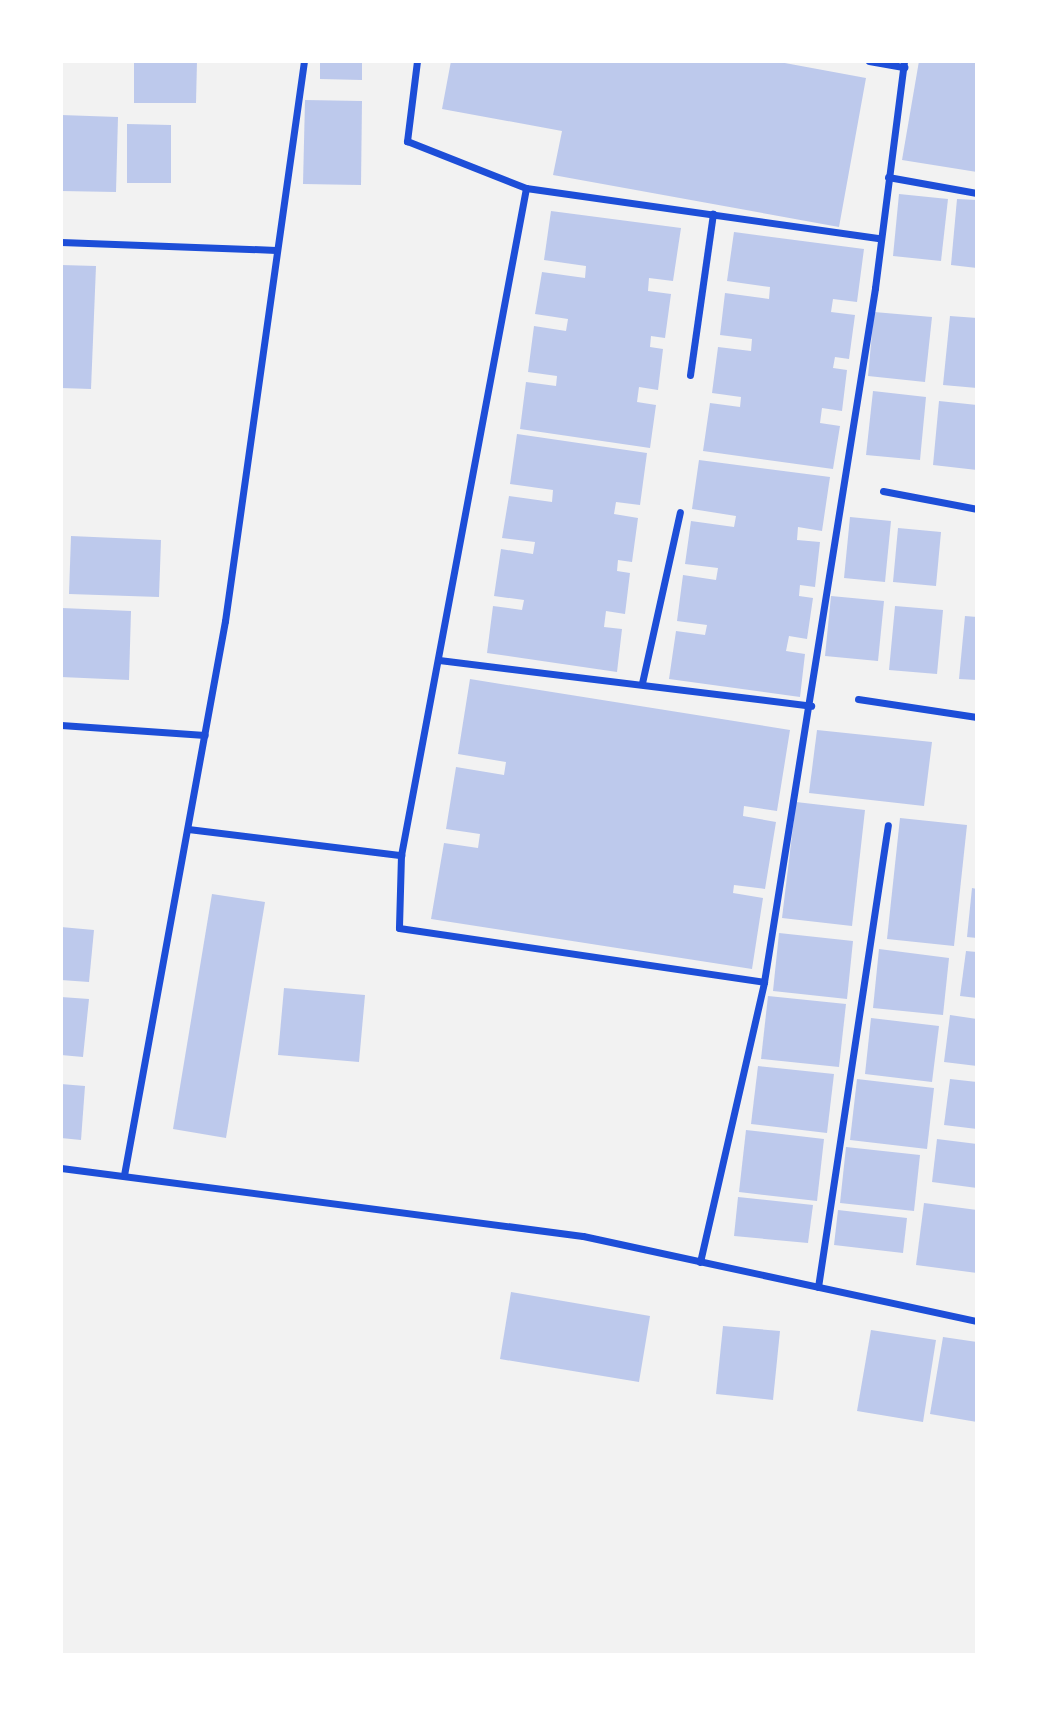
<!DOCTYPE html>
<style>
body{margin:0}
#map{position:relative;width:1038px;height:1716px;overflow:hidden;background:#f2f2f2;font-family:"IBM Plex Serif",serif}
div>[style]{position:absolute}
.building>*{inset:0;background:#bdc9ec}
.minor>*{height:7px;margin:-3.5px;padding:0 3.5px;transform-origin:3.5px;border-radius:3.5px;background:#1d4ed8}
span{translate:-50% -50%;white-space:nowrap;text-align:center;line-height:1.15;-webkit-text-stroke:7px #fff;paint-order:stroke}
.frame{position:absolute;inset:0;border:63px solid #fff;pointer-events:none}
</style>
<div id="map">
<div class="building">
<i style="clip-path:polygon(134px 61px,197px 61px,196px 103px,134px 103px)"></i>
<i style="clip-path:polygon(320px 61px,362px 61px,362px 80px,320px 79px)"></i>
<i style="clip-path:polygon(451px 61px,774px 61px,866px 78px,839px 227px,553px 175px,562px 131px,442px 109px)"></i>
<i style="clip-path:polygon(919px 61px,977px 61px,977px 172px,902px 160px)"></i>
<i style="clip-path:polygon(305px 100px,362px 101px,361px 185px,303px 184px)"></i>
<i style="clip-path:polygon(61px 115px,118px 117px,116px 192px,61px 191px)"></i>
<i style="clip-path:polygon(127px 124px,171px 125px,171px 183px,127px 183px)"></i>
<i style="clip-path:polygon(899px 194px,948px 199px,941px 261px,893px 256px)"></i>
<i style="clip-path:polygon(957px 199px,977px 200px,977px 268px,951px 265px)"></i>
<i style="clip-path:polygon(551px 211px,681px 228px,673px 281px,649px 278px,648px 291px,671px 294px,665px 338px,651px 336px,650px 347px,663px 349px,658px 390px,639px 387px,637px 402px,656px 405px,650px 448px,520px 429px,526px 382px,556px 386px,557px 376px,528px 372px,534px 326px,566px 331px,568px 319px,535px 314px,542px 272px,585px 278px,586px 266px,544px 260px)"></i>
<i style="clip-path:polygon(734px 232px,864px 249px,857px 302px,833px 299px,831px 312px,855px 315px,849px 359px,835px 357px,833px 368px,847px 370px,842px 411px,822px 408px,820px 423px,840px 426px,833px 469px,703px 451px,710px 403px,740px 407px,741px 397px,712px 393px,718px 347px,751px 351px,752px 339px,720px 335px,725px 293px,769px 299px,770px 287px,727px 281px)"></i>
<i style="clip-path:polygon(61px 265px,96px 266px,91px 389px,61px 388px)"></i>
<i style="clip-path:polygon(874px 312px,932px 317px,925px 382px,868px 376px)"></i>
<i style="clip-path:polygon(950px 316px,977px 318px,977px 388px,943px 385px)"></i>
<i style="clip-path:polygon(873px 391px,926px 397px,920px 460px,866px 455px)"></i>
<i style="clip-path:polygon(939px 401px,977px 405px,977px 470px,933px 465px)"></i>
<i style="clip-path:polygon(517px 434px,647px 453px,640px 505px,616px 502px,614px 514px,638px 518px,632px 562px,618px 560px,617px 571px,630px 573px,625px 614px,606px 611px,604px 627px,622px 629px,617px 672px,487px 653px,493px 606px,522px 610px,524px 600px,494px 596px,501px 549px,533px 554px,535px 542px,502px 538px,509px 496px,552px 502px,553px 490px,510px 484px)"></i>
<i style="clip-path:polygon(699px 460px,830px 477px,822px 531px,798px 527px,797px 540px,820px 542px,815px 587px,800px 585px,799px 596px,813px 598px,807px 639px,789px 636px,786px 651px,805px 654px,800px 697px,669px 679px,676px 631px,705px 635px,707px 625px,677px 621px,683px 575px,716px 580px,718px 568px,685px 564px,691px 521px,734px 527px,736px 516px,692px 509px)"></i>
<i style="clip-path:polygon(850px 517px,891px 521px,885px 582px,844px 578px)"></i>
<i style="clip-path:polygon(898px 528px,941px 532px,936px 586px,893px 582px)"></i>
<i style="clip-path:polygon(71px 536px,161px 540px,159px 597px,69px 594px)"></i>
<i style="clip-path:polygon(831px 596px,884px 601px,878px 661px,825px 656px)"></i>
<i style="clip-path:polygon(895px 606px,943px 610px,937px 674px,889px 670px)"></i>
<i style="clip-path:polygon(62px 608px,131px 611px,129px 680px,61px 677px)"></i>
<i style="clip-path:polygon(965px 616px,977px 617px,977px 680px,959px 679px)"></i>
<i style="clip-path:polygon(470px 679px,790px 730px,777px 811px,744px 806px,743px 816px,776px 822px,765px 889px,734px 885px,733px 893px,763px 898px,752px 969px,431px 919px,444px 843px,478px 848px,480px 834px,446px 829px,456px 767px,504px 775px,506px 762px,458px 754px)"></i>
<i style="clip-path:polygon(817px 730px,932px 742px,924px 806px,809px 793px)"></i>
<i style="clip-path:polygon(796px 802px,865px 810px,852px 926px,782px 918px)"></i>
<i style="clip-path:polygon(900px 818px,967px 825px,954px 946px,887px 939px)"></i>
<i style="clip-path:polygon(972px 888px,977px 889px,977px 938px,967px 937px)"></i>
<i style="clip-path:polygon(212px 894px,265px 902px,226px 1138px,173px 1129px)"></i>
<i style="clip-path:polygon(61px 927px,94px 930px,89px 982px,61px 980px)"></i>
<i style="clip-path:polygon(779px 933px,853px 941px,847px 999px,773px 991px)"></i>
<i style="clip-path:polygon(879px 949px,949px 958px,943px 1015px,873px 1008px)"></i>
<i style="clip-path:polygon(966px 951px,977px 952px,977px 998px,960px 996px)"></i>
<i style="clip-path:polygon(284px 988px,365px 995px,359px 1062px,278px 1055px)"></i>
<i style="clip-path:polygon(768px 996px,846px 1004px,839px 1067px,761px 1059px)"></i>
<i style="clip-path:polygon(61px 997px,89px 999px,83px 1057px,61px 1055px)"></i>
<i style="clip-path:polygon(950px 1015px,977px 1019px,977px 1066px,944px 1062px)"></i>
<i style="clip-path:polygon(871px 1018px,939px 1026px,932px 1082px,865px 1074px)"></i>
<i style="clip-path:polygon(758px 1066px,834px 1074px,827px 1133px,751px 1124px)"></i>
<i style="clip-path:polygon(857px 1079px,934px 1088px,927px 1149px,850px 1140px)"></i>
<i style="clip-path:polygon(950px 1079px,977px 1082px,977px 1129px,944px 1125px)"></i>
<i style="clip-path:polygon(61px 1084px,85px 1086px,81px 1140px,61px 1138px)"></i>
<i style="clip-path:polygon(746px 1130px,824px 1139px,817px 1201px,739px 1192px)"></i>
<i style="clip-path:polygon(937px 1139px,977px 1144px,977px 1188px,932px 1182px)"></i>
<i style="clip-path:polygon(846px 1147px,920px 1155px,914px 1211px,840px 1203px)"></i>
<i style="clip-path:polygon(738px 1197px,813px 1205px,808px 1243px,734px 1236px)"></i>
<i style="clip-path:polygon(924px 1203px,977px 1210px,977px 1273px,916px 1265px)"></i>
<i style="clip-path:polygon(838px 1210px,907px 1218px,903px 1253px,834px 1245px)"></i>
<i style="clip-path:polygon(511px 1292px,650px 1316px,639px 1382px,500px 1359px)"></i>
<i style="clip-path:polygon(723px 1326px,780px 1331px,773px 1400px,716px 1394px)"></i>
<i style="clip-path:polygon(871px 1330px,936px 1340px,923px 1422px,857px 1411px)"></i>
<i style="clip-path:polygon(943px 1337px,977px 1342px,977px 1422px,930px 1414px)"></i>
</div>
<div class="minor">
<i style="left:417px;top:61px;width:81px;rotate:97.1deg"></i>
<i style="left:407px;top:141px;width:128px;rotate:21.6deg"></i>
<i style="left:526px;top:188px;width:679px;rotate:100.61deg"></i>
<i style="left:401px;top:855px;width:73px;rotate:91.6deg"></i>
<i style="left:399px;top:928px;width:369px;rotate:8.4deg"></i>
<i style="left:764px;top:982px;width:703px;rotate:-80.91deg"></i>
<i style="left:875px;top:288px;width:229px;rotate:-82.7deg"></i>
<i style="left:869px;top:61px;width:36px;rotate:10deg"></i>
<i style="left:888px;top:177px;width:90px;rotate:10.2deg"></i>
<i style="left:526px;top:188px;width:357px;rotate:8.1deg"></i>
<i style="left:61px;top:242px;width:215px;rotate:2.1deg"></i>
<i style="left:690px;top:375px;width:163px;rotate:-81.9deg"></i>
<i style="left:883px;top:491px;width:96px;rotate:10.8deg"></i>
<i style="left:439px;top:660px;width:375px;rotate:7deg"></i>
<i style="left:642px;top:683px;width:175px;rotate:-77.5deg"></i>
<i style="left:858px;top:699px;width:120px;rotate:8.6deg"></i>
<i style="left:61px;top:725px;width:144px;rotate:4deg"></i>
<i style="left:188px;top:829px;width:215px;rotate:7deg"></i>
<i style="left:61px;top:1168px;width:526px;rotate:7.42deg"></i>
<i style="left:583px;top:1236px;width:403px;rotate:12.2deg"></i>
<i style="left:124px;top:1175px;width:563px;rotate:-79.67deg"></i>
<i style="left:225px;top:621px;width:566px;rotate:-81.97deg"></i>
<i style="left:700px;top:1262px;width:287px;rotate:-77.1deg"></i>
<i style="left:818px;top:1287px;width:467px;rotate:-81.4deg"></i>
</div>
<div class="frame"></div>
</div>
